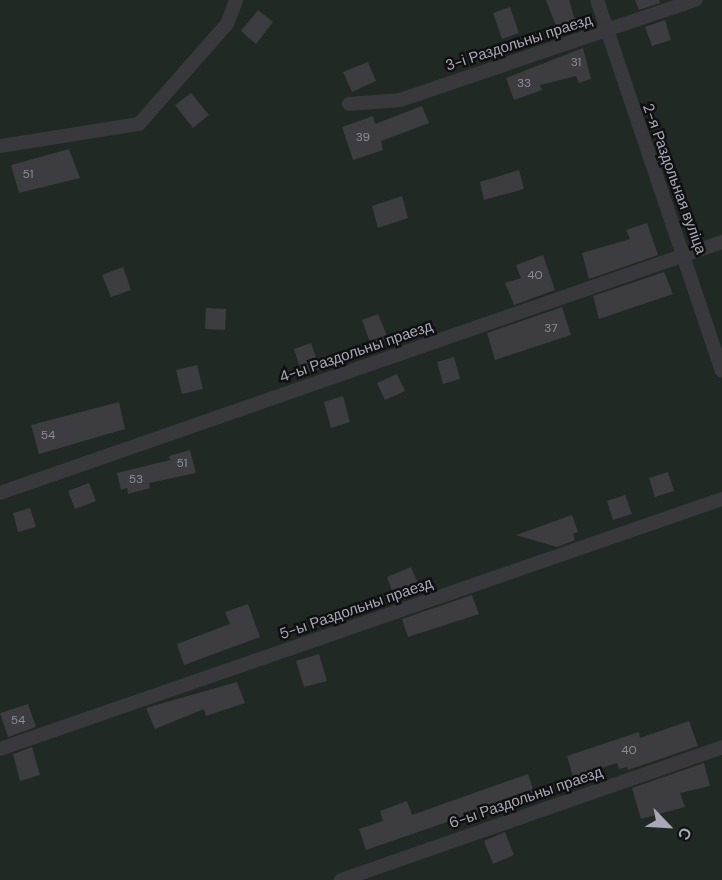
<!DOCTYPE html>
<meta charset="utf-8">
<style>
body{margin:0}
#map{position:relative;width:722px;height:880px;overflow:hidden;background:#151517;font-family:"DM Sans",sans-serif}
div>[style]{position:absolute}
.green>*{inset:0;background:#212924}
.building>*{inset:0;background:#3d3c41}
.service>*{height:14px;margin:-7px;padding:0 7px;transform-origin:7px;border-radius:7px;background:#39383d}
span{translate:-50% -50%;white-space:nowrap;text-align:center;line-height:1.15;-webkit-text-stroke:5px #101012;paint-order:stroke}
.number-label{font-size:12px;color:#8d8d99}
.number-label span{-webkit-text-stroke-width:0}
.street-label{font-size:15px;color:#a8a8b6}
.north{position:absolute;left:638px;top:796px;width:60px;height:60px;-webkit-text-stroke:4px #101012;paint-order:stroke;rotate:115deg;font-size:16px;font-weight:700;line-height:24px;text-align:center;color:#a8a8b6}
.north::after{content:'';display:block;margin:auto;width:21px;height:27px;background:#a8a8b6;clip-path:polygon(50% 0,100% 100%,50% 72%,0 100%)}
</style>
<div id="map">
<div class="green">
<i style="clip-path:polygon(0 0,722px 0,722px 880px,0 880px)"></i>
</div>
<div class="building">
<i style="clip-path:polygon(546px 0,569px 0,578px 30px,560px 36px)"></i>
<i style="clip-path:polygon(635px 0,659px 0,660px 3px,639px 10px)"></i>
<i style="clip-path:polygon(510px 7px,519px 33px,502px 39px,493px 13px)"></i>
<i style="clip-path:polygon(258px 10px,273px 22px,256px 44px,241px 31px)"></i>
<i style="clip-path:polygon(665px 20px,671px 40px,652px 46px,645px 27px)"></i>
<i style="clip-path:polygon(583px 48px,591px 79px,579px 83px,576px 76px,540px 85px,542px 90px,514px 100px,506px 78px)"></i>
<i style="clip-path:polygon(368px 62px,376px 81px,352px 92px,343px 72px)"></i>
<i style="clip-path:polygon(191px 93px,209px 115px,193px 128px,175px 105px)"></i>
<i style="clip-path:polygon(422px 106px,429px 123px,381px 141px,383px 150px,353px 160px,342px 127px,373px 116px,375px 124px)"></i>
<i style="clip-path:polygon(69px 149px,80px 178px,19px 193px,11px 165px)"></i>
<i style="clip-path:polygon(519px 170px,524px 189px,484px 200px,480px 182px)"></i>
<i style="clip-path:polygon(402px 196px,408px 218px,378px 228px,372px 206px)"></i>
<i style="clip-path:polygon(647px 223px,658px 255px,589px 279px,582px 253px,630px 239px,626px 230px)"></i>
<i style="clip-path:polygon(543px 255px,555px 290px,514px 305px,505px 283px,521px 278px,516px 265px)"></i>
<i style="clip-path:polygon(123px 267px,131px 290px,111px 297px,102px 275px)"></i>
<i style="clip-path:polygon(664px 272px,673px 294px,599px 319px,593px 296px)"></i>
<i style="clip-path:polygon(562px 307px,571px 335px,495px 360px,487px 333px)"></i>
<i style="clip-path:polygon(206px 308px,226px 309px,225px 330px,205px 329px)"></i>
<i style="clip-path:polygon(378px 314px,388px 338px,371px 345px,362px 320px)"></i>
<i style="clip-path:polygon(311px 343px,320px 369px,302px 374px,294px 349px)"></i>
<i style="clip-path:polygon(454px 357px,460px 379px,443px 384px,437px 362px)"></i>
<i style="clip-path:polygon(197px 365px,203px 389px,182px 394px,176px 370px)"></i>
<i style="clip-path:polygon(397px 374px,405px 391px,385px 400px,377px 383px)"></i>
<i style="clip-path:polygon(343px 396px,350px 422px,331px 428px,324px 402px)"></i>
<i style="clip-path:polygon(119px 402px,125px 429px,39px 454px,31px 425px)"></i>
<i style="clip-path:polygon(190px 450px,196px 473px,149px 483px,150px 488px,128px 494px,127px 488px,121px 490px,117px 473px,170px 460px,169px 456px)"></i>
<i style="clip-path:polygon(668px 472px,674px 491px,655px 497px,649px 478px)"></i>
<i style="clip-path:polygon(89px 483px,96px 501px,75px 509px,68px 491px)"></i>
<i style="clip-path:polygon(625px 495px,632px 514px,613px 520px,607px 501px)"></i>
<i style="clip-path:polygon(30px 508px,36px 527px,18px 532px,13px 513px)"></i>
<i style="clip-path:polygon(572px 515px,578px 532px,573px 534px,575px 540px,557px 547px,516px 535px)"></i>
<i style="clip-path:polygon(411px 567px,422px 593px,396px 602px,387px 577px)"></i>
<i style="clip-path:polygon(472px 595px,479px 614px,408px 637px,402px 619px)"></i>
<i style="clip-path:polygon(248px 604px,260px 637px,184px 665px,177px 644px,230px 624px,225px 612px)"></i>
<i style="clip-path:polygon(319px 654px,327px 681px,304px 687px,296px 661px)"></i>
<i style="clip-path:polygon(237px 682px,245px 703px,206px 716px,204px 709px,155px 729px,146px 708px)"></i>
<i style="clip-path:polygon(28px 704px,36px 727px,8px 737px,0 713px)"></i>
<i style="clip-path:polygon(689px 721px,698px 746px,628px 770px,627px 767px,619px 769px,617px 763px,573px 777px,567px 756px,639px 732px,640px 738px)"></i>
<i style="clip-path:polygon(32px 747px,40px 775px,20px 781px,13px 754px)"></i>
<i style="clip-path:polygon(704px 763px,710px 786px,680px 793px,685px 807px,641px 819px,632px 788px)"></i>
<i style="clip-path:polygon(528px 774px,534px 792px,366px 850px,359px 829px,383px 821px,380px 811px,407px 801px,412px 815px)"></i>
<i style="clip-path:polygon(505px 832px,514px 855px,493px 864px,484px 841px)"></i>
</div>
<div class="service">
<i style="left:597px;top:0;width:391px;rotate:71.4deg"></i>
<i style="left:349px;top:104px;width:51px;rotate:-4.5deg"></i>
<i style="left:400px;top:100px;width:312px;rotate:-18.7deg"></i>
<i style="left:0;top:146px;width:141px;rotate:-9deg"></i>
<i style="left:139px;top:124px;width:133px;rotate:-48.7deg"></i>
<i style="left:227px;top:24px;width:26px;rotate:-69deg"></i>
<i style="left:0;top:493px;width:764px;rotate:-19.17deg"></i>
<i style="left:0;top:749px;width:764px;rotate:-19.1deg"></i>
<i style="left:341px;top:880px;width:404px;rotate:-19.2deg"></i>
</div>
<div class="number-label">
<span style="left:576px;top:63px">31</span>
<span style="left:524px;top:84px">33</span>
<span style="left:363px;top:138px">39</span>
<span style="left:28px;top:175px">51</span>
<span style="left:535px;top:276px">40</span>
<span style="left:551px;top:329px">37</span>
<span style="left:48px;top:436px">54</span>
<span style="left:182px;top:464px">51</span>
<span style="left:136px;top:480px">53</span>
<span style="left:18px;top:721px">54</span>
<span style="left:629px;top:751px">40</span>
</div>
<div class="street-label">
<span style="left:519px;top:43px;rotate:-18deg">3-і Раздольны праезд</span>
<span style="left:674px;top:179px;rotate:70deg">2-я Раздольная вуліца</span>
<span style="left:356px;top:352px;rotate:-19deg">4-ы Раздольны праезд</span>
<span style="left:356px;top:609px;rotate:-19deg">5-ы Раздольны праезд</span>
<span style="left:526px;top:798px;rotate:-19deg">6-ы Раздольны праезд</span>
</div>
<div class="north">С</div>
</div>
